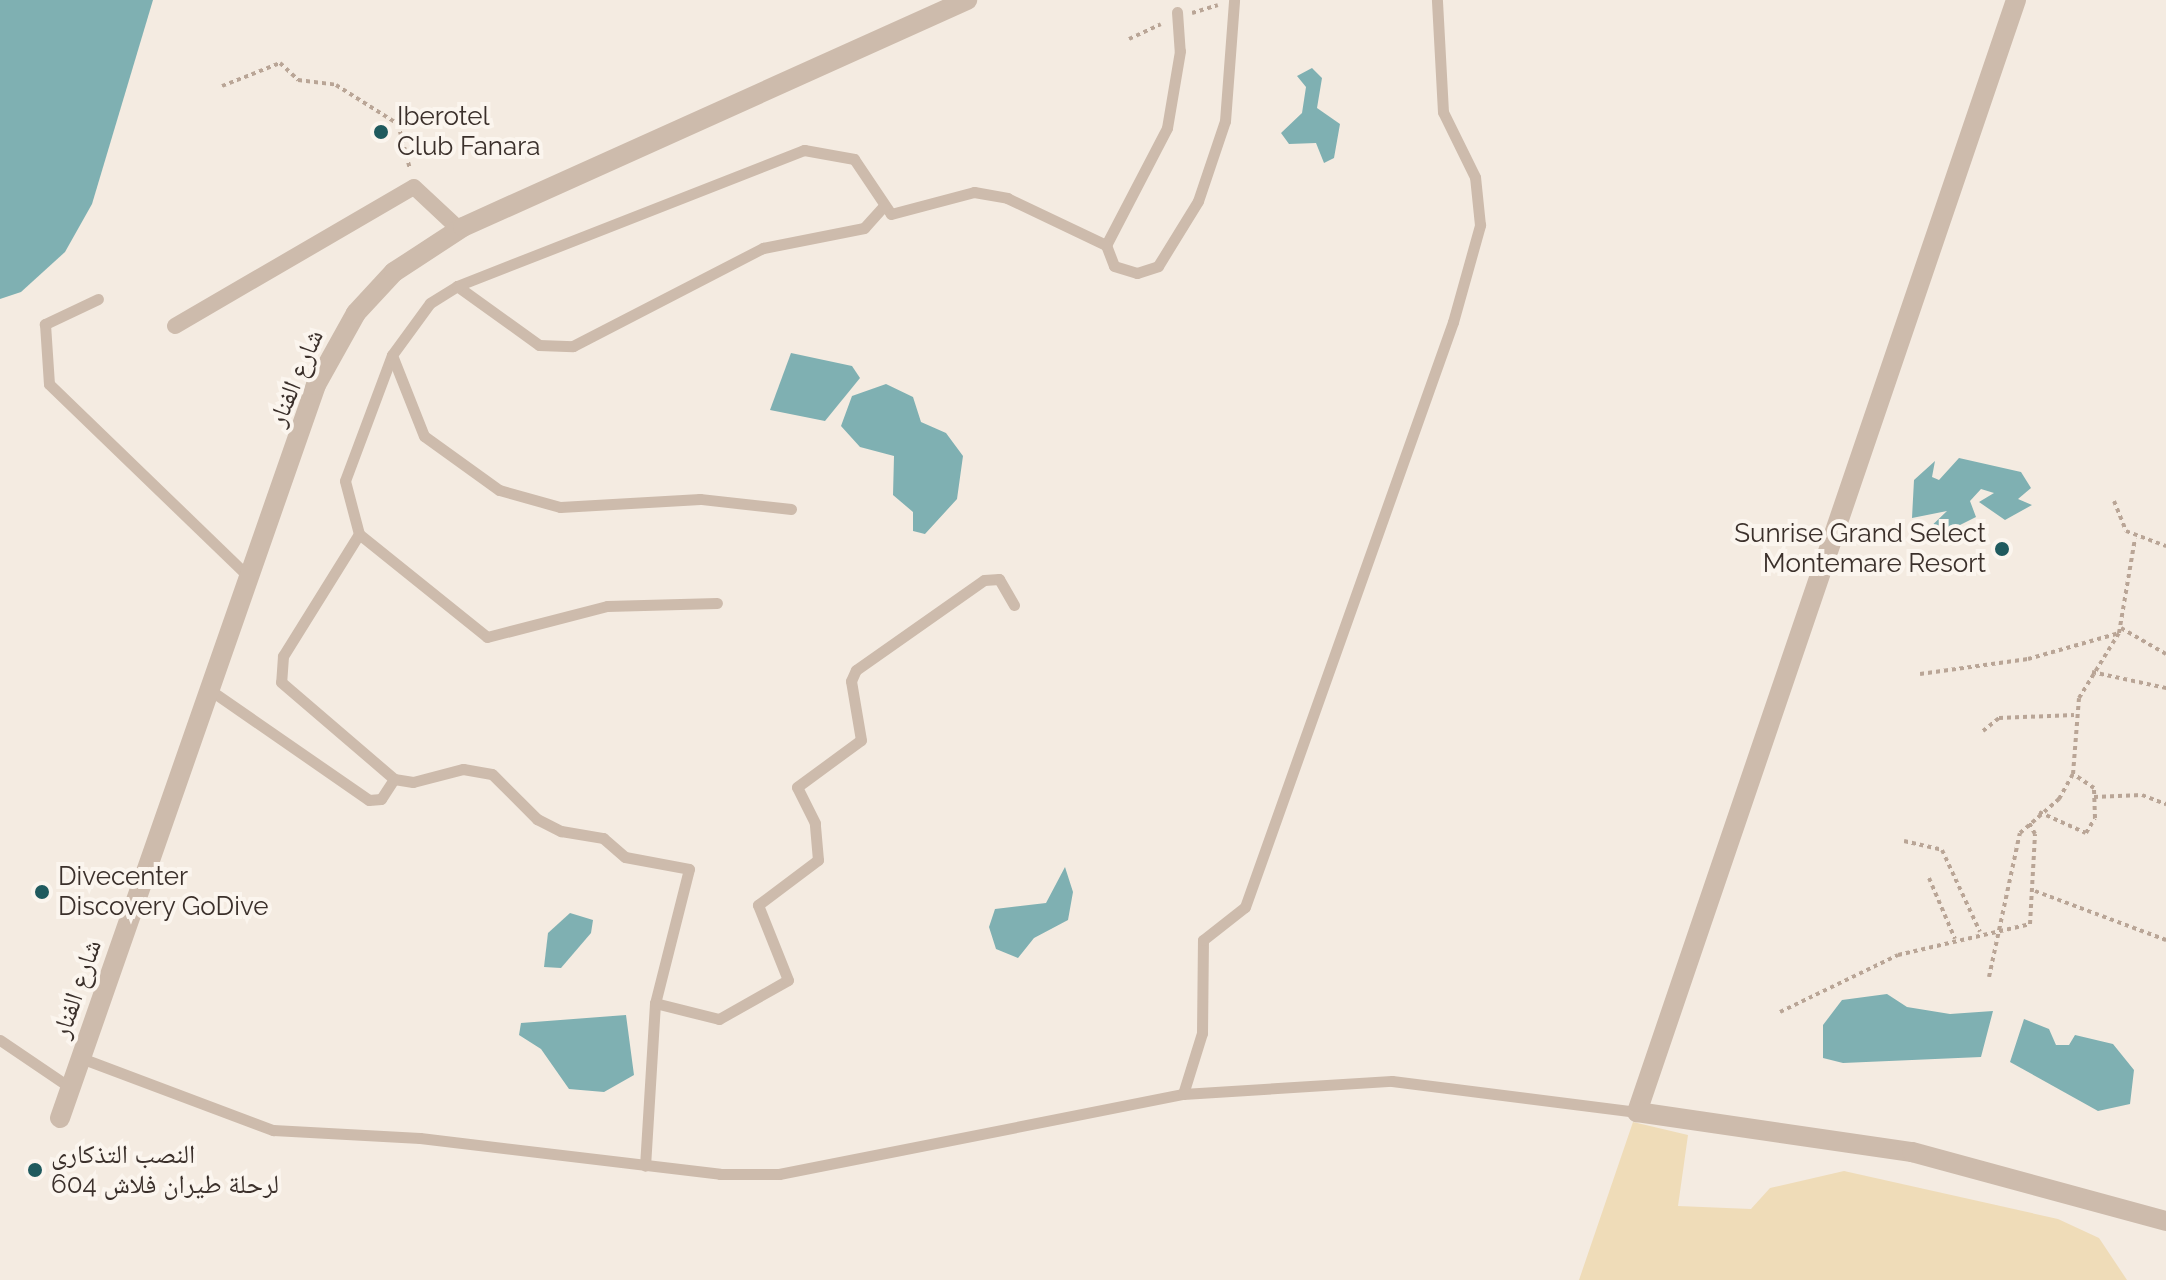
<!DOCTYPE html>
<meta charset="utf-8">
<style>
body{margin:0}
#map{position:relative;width:2166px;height:1280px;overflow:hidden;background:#f4ebe1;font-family:Raleway,"Noto Naskh Arabic",sans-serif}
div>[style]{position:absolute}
.sand>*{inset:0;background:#efdcb8}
.water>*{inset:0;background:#7fb0b2}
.path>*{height:4px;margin-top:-2px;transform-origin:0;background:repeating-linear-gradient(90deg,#b9a596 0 4px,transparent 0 8px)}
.service>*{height:11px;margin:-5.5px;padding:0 5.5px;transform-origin:5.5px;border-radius:5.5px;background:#cdbbac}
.pedestrian>*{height:16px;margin:-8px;padding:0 8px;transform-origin:8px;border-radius:8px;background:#cdbbac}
.minor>*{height:20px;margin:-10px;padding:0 10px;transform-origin:10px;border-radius:10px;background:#cdbbac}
.tertiary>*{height:20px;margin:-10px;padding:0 10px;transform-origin:10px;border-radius:10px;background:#cdbbac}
.dots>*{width:22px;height:22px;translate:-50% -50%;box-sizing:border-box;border:4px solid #fbf5ee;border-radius:50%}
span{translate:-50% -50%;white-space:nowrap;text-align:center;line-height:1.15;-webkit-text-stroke:8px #fbf5ee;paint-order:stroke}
.poi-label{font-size:26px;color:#3b302b}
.left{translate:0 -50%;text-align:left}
.right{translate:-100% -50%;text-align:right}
.street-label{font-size:26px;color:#3b302b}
</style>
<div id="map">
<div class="sand">
<i style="clip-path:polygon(1633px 1122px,1688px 1135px,1678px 1206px,1751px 1209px,1770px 1188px,1844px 1171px,2058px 1219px,2099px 1238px,2127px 1280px,1579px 1280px)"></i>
</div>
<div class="water">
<i style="clip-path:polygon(0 0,153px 0,92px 204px,65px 252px,21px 292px,0 299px)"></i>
<i style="clip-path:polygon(1312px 68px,1322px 78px,1317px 108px,1340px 124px,1334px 158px,1324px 163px,1316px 143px,1289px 144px,1281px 133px,1302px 113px,1306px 87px,1297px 76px)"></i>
<i style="clip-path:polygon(791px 353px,852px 366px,860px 378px,825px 421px,770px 410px)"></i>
<i style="clip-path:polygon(886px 384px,913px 397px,921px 422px,946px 433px,963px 456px,957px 499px,925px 534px,913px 531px,913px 512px,893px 495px,894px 456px,860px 447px,841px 426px,852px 396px)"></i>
<i style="clip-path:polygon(1959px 458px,2021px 472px,2031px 488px,2018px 499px,2032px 505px,2005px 520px,1979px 502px,1994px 493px,1981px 489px,1970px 501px,1976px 517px,1940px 535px,1924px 533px,1947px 511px,1912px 518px,1914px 480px,1935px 461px,1932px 477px,1939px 480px)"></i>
<i style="clip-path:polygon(1065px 867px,1073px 892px,1068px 920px,1034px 938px,1018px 958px,996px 949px,989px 927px,995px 909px,1046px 903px)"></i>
<i style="clip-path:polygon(570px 913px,593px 920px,591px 933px,561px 968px,544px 967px,548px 933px)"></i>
<i style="clip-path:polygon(1887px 994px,1907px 1007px,1950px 1014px,1993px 1011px,1981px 1057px,1843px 1063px,1823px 1058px,1823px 1025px,1842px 1000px)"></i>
<i style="clip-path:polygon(626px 1015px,634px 1075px,604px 1092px,569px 1089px,541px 1049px,519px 1035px,521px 1023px)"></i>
<i style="clip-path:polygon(2024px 1019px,2049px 1029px,2056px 1045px,2069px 1045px,2075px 1035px,2113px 1044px,2134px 1070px,2130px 1104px,2098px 1111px,2010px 1062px)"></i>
</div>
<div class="path">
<i style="left:1192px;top:13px;width:27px;rotate:-17deg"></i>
<i style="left:1129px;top:39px;width:35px;rotate:-25deg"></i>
<i style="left:222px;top:86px;width:62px;rotate:-21.6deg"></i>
<i style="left:280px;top:63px;width:25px;rotate:43deg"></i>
<i style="left:298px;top:80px;width:38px;rotate:7deg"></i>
<i style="left:336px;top:85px;width:73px;rotate:32.2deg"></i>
<i style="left:398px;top:124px;width:47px;rotate:75.1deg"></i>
<i style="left:2114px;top:501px;width:32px;rotate:68deg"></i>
<i style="left:2126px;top:531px;width:43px;rotate:20.6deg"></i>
<i style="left:2121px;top:628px;width:52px;rotate:30deg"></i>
<i style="left:2092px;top:672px;width:76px;rotate:12.2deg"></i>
<i style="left:1920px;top:674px;width:109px;rotate:-7.9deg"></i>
<i style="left:2028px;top:659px;width:95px;rotate:-15.9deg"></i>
<i style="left:1983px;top:731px;width:21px;rotate:-39deg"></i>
<i style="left:1999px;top:718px;width:75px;rotate:-2.3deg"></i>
<i style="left:2094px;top:797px;width:48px;rotate:-2.4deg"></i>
<i style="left:2142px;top:795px;width:26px;rotate:21deg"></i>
<i style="left:2039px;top:812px;width:51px;rotate:24.1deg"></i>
<i style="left:2086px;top:833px;width:17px;rotate:-59deg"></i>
<i style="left:2095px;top:818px;width:30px;rotate:-92deg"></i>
<i style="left:2094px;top:788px;width:25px;rotate:-146deg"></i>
<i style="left:1904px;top:841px;width:39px;rotate:13deg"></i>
<i style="left:1942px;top:850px;width:90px;rotate:65.1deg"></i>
<i style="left:1929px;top:878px;width:66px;rotate:66.9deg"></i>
<i style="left:2035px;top:891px;width:140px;rotate:20.5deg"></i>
<i style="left:1989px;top:977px;width:147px;rotate:-77.9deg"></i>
<i style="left:2020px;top:833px;width:52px;rotate:-41.1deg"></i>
<i style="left:2059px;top:799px;width:29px;rotate:-61deg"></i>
<i style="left:2073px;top:774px;width:76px;rotate:-85.5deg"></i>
<i style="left:2079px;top:698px;width:76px;rotate:-58.4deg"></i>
<i style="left:2119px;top:633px;width:96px;rotate:-80.4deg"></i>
<i style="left:1780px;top:1012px;width:131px;rotate:-25.8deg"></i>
<i style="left:1898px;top:955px;width:136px;rotate:-13.2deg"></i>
<i style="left:2030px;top:924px;width:90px;rotate:-86.8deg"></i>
<i style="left:2035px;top:834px;width:15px;rotate:-118deg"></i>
</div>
<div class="service">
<i style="left:1177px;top:12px;width:39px;rotate:86deg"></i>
<i style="left:1180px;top:51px;width:78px;rotate:99.6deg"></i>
<i style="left:1167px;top:128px;width:132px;rotate:117.5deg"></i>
<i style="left:1106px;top:245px;width:22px;rotate:69deg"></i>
<i style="left:1114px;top:266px;width:24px;rotate:17deg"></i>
<i style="left:1137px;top:273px;width:22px;rotate:-18deg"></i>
<i style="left:1158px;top:266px;width:76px;rotate:-58.4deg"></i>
<i style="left:1198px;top:201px;width:84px;rotate:-71.4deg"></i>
<i style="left:1225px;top:121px;width:121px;rotate:-85.7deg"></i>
<i style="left:457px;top:286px;width:101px;rotate:35.7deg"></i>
<i style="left:539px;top:345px;width:34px;rotate:2deg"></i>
<i style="left:573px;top:346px;width:214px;rotate:-27.3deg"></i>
<i style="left:763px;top:248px;width:103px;rotate:-11.2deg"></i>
<i style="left:864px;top:228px;width:27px;rotate:-48deg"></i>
<i style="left:98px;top:299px;width:59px;rotate:154.7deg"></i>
<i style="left:45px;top:324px;width:60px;rotate:86.2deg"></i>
<i style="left:49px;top:384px;width:278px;rotate:44deg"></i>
<i style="left:392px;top:355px;width:134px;rotate:110.5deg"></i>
<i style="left:345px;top:481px;width:55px;rotate:75.2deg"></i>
<i style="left:359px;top:534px;width:144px;rotate:121.9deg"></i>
<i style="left:283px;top:656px;width:26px;rotate:94deg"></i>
<i style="left:281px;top:682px;width:149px;rotate:40.6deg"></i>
<i style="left:394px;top:779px;width:19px;rotate:9deg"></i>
<i style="left:413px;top:782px;width:52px;rotate:-14.6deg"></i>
<i style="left:463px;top:769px;width:29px;rotate:10deg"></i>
<i style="left:492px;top:774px;width:64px;rotate:45deg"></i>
<i style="left:537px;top:819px;width:27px;rotate:27deg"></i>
<i style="left:561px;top:831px;width:43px;rotate:9.5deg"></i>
<i style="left:603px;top:838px;width:29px;rotate:41deg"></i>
<i style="left:625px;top:857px;width:65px;rotate:10.6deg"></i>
<i style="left:689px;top:869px;width:138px;rotate:104.2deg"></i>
<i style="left:655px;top:1003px;width:163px;rotate:93.5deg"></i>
<i style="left:791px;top:509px;width:92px;rotate:-173.7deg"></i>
<i style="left:700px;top:499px;width:140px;rotate:176.7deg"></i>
<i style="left:560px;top:507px;width:63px;rotate:-164.4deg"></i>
<i style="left:499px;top:490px;width:92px;rotate:-144.2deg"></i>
<i style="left:424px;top:436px;width:87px;rotate:-111.6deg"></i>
<i style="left:392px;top:355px;width:64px;rotate:-53.8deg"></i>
<i style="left:430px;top:303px;width:32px;rotate:-32deg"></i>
<i style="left:457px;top:286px;width:373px;rotate:-21.4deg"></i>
<i style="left:804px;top:150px;width:51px;rotate:10.2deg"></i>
<i style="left:854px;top:159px;width:66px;rotate:56.1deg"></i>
<i style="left:891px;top:214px;width:86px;rotate:-14.8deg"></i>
<i style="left:974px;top:192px;width:34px;rotate:10deg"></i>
<i style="left:1007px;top:198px;width:110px;rotate:25.4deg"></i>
<i style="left:359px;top:534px;width:164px;rotate:38.8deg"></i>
<i style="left:487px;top:637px;width:124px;rotate:-14.5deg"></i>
<i style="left:607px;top:606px;width:110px;rotate:-1.6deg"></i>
<i style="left:210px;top:690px;width:193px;rotate:34.7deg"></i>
<i style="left:369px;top:800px;width:12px;rotate:-5deg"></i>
<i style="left:381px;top:799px;width:24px;rotate:-57deg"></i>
<i style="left:655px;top:1003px;width:66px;rotate:14deg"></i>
<i style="left:719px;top:1019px;width:79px;rotate:-29.5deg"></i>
<i style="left:788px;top:980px;width:81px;rotate:-111.8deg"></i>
<i style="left:758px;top:905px;width:75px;rotate:-36.9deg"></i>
<i style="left:818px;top:860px;width:37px;rotate:-95deg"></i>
<i style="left:815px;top:823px;width:40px;rotate:-116.6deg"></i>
<i style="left:797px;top:787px;width:79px;rotate:-36.3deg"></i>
<i style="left:861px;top:740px;width:60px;rotate:-99.6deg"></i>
<i style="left:851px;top:681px;width:12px;rotate:-66deg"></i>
<i style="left:856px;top:670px;width:156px;rotate:-35.1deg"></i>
<i style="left:984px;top:580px;width:15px;rotate:-4deg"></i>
<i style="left:999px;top:579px;width:30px;rotate:60deg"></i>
<i style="left:0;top:1040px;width:86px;rotate:34.1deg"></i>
<i style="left:81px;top:1058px;width:205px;rotate:20.6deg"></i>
<i style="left:273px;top:1130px;width:147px;rotate:3.1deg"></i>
<i style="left:420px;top:1138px;width:302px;rotate:6.8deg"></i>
<i style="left:720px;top:1174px;width:59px"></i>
<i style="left:779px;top:1174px;width:412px;rotate:-11.2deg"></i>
<i style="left:1183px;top:1094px;width:64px;rotate:-72.7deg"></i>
<i style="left:1202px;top:1033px;width:93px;rotate:-89.4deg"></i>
<i style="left:1203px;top:940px;width:53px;rotate:-38.2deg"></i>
<i style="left:1245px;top:907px;width:621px;rotate:-70.43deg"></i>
<i style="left:1453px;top:322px;width:101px;rotate:-74.4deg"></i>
<i style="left:1480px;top:225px;width:48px;rotate:-95.9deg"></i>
<i style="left:1475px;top:177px;width:72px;rotate:-116.2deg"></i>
<i style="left:1443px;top:112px;width:112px;rotate:-93.1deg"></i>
<i style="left:1183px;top:1094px;width:209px;rotate:-3.6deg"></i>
<i style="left:1392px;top:1081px;width:247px;rotate:7.2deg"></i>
</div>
<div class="pedestrian">
<i style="left:175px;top:326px;width:276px;rotate:-30.2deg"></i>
<i style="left:414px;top:187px;width:62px;rotate:43deg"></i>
</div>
<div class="minor">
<i style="left:2016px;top:0;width:1175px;rotate:108.82deg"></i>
<i style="left:1637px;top:1112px;width:278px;rotate:8.3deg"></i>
<i style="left:1912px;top:1152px;width:263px;rotate:15.2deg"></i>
</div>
<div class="tertiary">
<i style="left:60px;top:1118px;width:776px;rotate:-70.75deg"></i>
<i style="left:316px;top:385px;width:82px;rotate:-60.9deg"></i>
<i style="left:356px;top:313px;width:56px;rotate:-47.2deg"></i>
<i style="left:394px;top:272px;width:82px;rotate:-33.1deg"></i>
<i style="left:463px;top:227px;width:553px;rotate:-24.25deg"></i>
</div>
<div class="dots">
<i style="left:381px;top:132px;background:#1f5a5e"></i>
<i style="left:2002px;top:549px;background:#1f5a5e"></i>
<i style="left:42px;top:892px;background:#1f5a5e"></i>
<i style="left:35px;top:1170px;background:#1f5a5e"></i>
</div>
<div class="poi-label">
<span class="left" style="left:397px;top:132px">Iberotel<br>Club Fanara</span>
<span class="right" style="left:1986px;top:549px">Sunrise Grand Select<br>Montemare Resort</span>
<span class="left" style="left:58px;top:892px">Divecenter<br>Discovery GoDive</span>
<span class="left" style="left:51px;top:1170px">النصب التذكاري<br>لرحلة طيران فلاش 604</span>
</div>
<div class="street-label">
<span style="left:296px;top:378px;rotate:-67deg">شارع الفنار</span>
<span style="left:77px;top:989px;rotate:-71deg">شارع الفنار</span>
</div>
</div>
